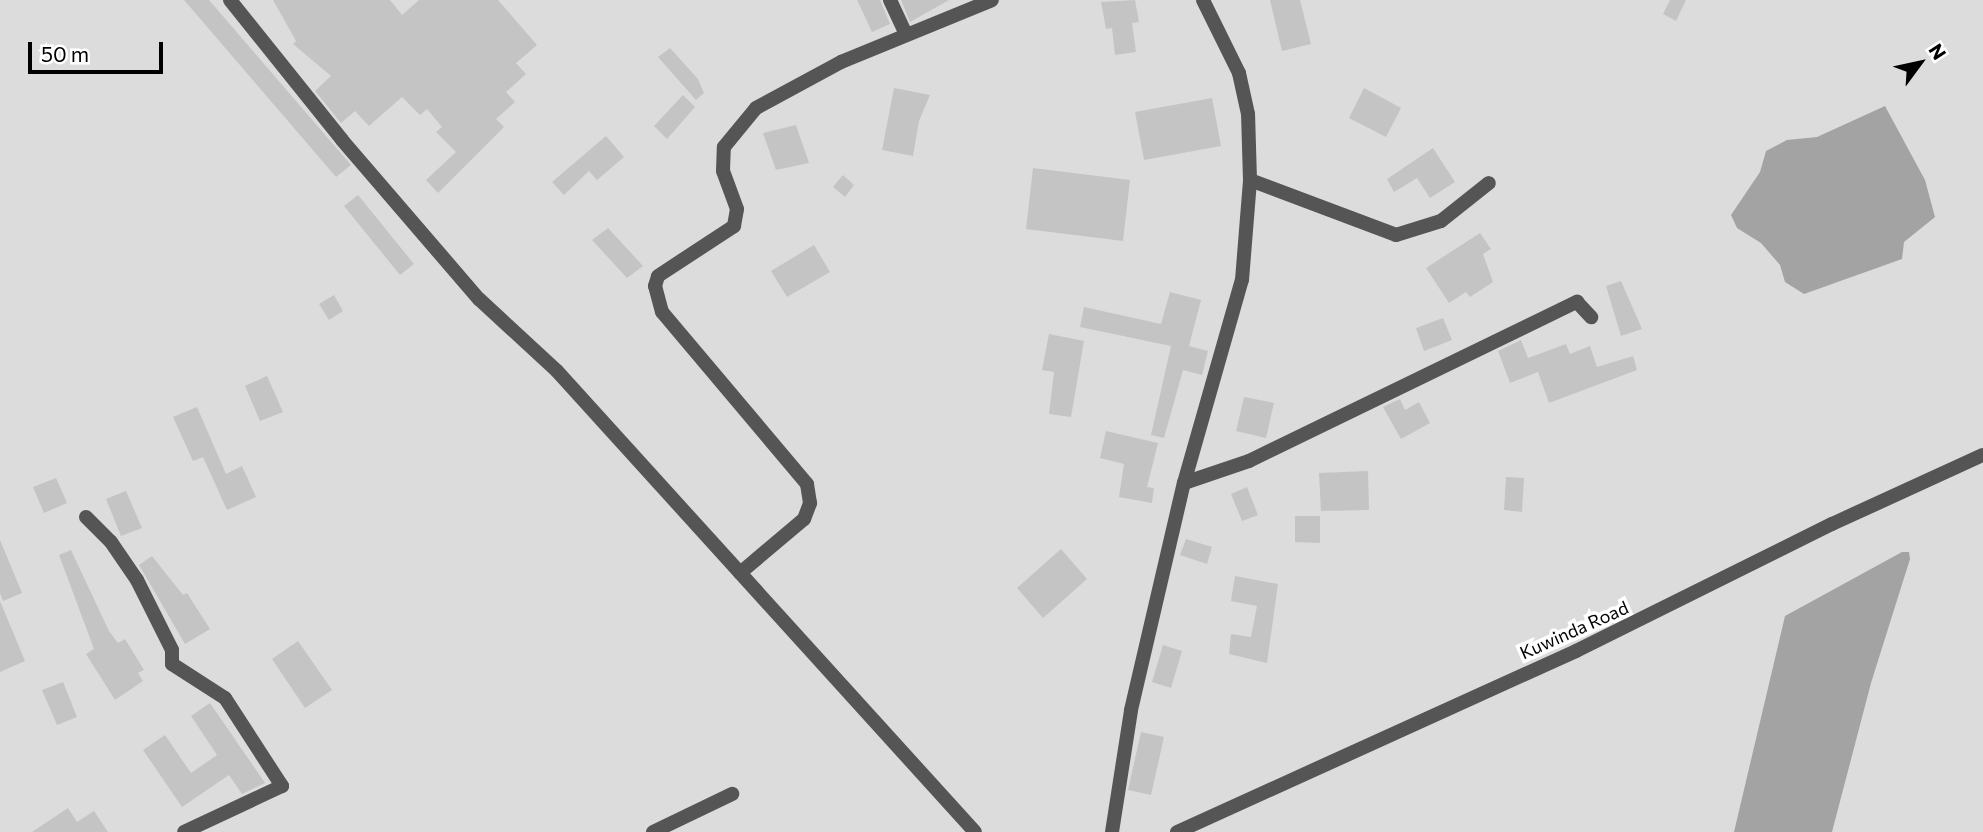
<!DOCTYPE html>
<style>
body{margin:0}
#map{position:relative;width:1983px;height:832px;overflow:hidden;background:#fff;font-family:Commissioner,sans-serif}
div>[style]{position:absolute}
.green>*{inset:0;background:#dcdcdc}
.water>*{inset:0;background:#a3a3a3}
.building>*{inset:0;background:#c4c4c4}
.minor>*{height:14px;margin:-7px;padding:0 7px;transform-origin:7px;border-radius:7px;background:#555}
span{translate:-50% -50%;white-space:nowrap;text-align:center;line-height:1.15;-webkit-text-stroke:7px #fff;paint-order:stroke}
.street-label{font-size:18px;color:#000}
.north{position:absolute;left:1885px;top:28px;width:70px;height:70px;-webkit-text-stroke:5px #fff;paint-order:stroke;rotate:57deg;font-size:19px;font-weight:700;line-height:28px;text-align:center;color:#000}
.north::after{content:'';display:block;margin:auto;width:24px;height:32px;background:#000;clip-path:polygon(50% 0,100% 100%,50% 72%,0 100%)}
.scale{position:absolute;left:28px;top:42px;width:135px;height:32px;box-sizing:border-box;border:4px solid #000;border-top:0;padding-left:9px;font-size:21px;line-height:24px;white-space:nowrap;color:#000;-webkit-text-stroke:5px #fff;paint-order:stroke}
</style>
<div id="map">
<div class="green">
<i style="clip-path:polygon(0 0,1983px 0,1983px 832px,0 832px)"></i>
</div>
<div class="water">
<i style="clip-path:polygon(1885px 106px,1925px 180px,1935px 217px,1904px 242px,1902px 259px,1804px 294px,1785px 282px,1780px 265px,1761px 243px,1737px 228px,1731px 215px,1760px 172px,1766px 151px,1787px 140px,1817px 137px)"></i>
<i style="clip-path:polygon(1902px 552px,1909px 552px,1910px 559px,1871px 683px,1832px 832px,1734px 832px,1785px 616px)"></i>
</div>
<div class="building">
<i style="clip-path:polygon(184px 0,209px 0,351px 165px,336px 177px)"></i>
<i style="clip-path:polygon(273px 0,390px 0,402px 15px,419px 0,498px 0,537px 45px,516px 63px,526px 74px,506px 92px,515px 102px,496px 119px,504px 127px,438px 193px,426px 180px,456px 152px,436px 132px,442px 127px,427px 109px,420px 115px,402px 97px,369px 126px,355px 111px,341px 123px,315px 91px,331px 76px,293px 44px,296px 41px)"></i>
<i style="clip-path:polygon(857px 0,880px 0,890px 24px,872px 32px)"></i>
<i style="clip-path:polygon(901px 0,949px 0,910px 22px)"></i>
<i style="clip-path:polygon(1135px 0,1139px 22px,1132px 23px,1136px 52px,1115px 55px,1112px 28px,1106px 29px,1101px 2px)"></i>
<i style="clip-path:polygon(1270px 0,1300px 0,1311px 44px,1282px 51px)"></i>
<i style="clip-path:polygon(1670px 0,1686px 0,1676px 21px,1663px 14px)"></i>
<i style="clip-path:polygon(670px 48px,698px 79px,704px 93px,696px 100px,658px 57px)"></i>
<i style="clip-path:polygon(894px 88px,930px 95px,919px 121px,913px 156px,882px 150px)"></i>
<i style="clip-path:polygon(1364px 88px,1401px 108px,1386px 137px,1349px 118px)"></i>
<i style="clip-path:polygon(683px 95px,695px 107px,667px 139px,654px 126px)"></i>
<i style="clip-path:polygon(1212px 98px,1221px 146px,1144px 160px,1135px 112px)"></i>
<i style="clip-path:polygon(796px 125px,809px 163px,776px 170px,763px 133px)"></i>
<i style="clip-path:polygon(606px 136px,624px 157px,597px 180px,589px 171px,564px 195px,552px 182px)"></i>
<i style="clip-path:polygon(1433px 148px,1455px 182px,1430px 198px,1417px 178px,1394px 192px,1387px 179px)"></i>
<i style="clip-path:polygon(1033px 168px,1130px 180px,1123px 241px,1026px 229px)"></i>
<i style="clip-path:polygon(843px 175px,854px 185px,845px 197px,833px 187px)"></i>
<i style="clip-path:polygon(358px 195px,414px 264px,400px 275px,344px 206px)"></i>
<i style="clip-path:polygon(608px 228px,643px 266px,627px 278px,592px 240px)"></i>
<i style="clip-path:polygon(1480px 233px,1491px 249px,1483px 254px,1493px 282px,1470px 297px,1466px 292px,1449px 303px,1426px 268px)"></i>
<i style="clip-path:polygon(814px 245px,830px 272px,787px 297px,771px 271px)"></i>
<i style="clip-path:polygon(1621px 281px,1642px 329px,1621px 336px,1606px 286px)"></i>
<i style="clip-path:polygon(1170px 292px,1201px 300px,1189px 346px,1208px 351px,1202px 375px,1183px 370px,1164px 438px,1151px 435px,1171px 346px,1080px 327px,1084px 307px,1161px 324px)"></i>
<i style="clip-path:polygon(334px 295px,343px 311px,329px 320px,319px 304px)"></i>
<i style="clip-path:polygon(1443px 318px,1452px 340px,1424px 351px,1416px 328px)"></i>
<i style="clip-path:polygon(1049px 334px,1084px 341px,1071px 417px,1049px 414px,1054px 372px,1042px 370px)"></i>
<i style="clip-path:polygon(1521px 340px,1528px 358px,1566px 344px,1570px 354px,1590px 346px,1597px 367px,1633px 356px,1637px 370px,1549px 403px,1538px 372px,1510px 383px,1498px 351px)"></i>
<i style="clip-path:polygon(267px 376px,283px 412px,260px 421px,245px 386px)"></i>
<i style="clip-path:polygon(1244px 397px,1274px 403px,1266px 438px,1236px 431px)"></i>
<i style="clip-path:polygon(1400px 399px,1405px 410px,1419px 402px,1430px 423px,1401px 439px,1383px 407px)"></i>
<i style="clip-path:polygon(197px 407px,226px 474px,242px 466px,256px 497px,227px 510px,203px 457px,193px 461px,173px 417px)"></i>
<i style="clip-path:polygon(1106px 431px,1158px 443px,1147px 487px,1154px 488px,1152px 503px,1119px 497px,1124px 464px,1100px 458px)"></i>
<i style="clip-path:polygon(1368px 471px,1369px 510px,1321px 511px,1319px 473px)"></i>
<i style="clip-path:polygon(1506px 477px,1524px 478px,1522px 512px,1504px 510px)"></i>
<i style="clip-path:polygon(56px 478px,67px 503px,44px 513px,33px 487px)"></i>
<i style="clip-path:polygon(1247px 487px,1258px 515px,1242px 521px,1231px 494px)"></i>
<i style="clip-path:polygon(126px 491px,142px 528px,121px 536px,106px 499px)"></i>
<i style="clip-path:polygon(1295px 516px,1320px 516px,1320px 543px,1295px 542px)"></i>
<i style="clip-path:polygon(1186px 539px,1212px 547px,1207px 564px,1180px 555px)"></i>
<i style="clip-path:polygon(0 540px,22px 593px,3px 601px,0 593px)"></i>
<i style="clip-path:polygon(1061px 549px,1087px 579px,1043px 618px,1017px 588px)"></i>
<i style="clip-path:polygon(71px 550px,109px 631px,118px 643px,125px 639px,144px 670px,138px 673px,143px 681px,115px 700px,86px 654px,94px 649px,59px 555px)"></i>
<i style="clip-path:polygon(152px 556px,183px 595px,187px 593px,210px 629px,185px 644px,139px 565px)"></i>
<i style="clip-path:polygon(1235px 576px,1278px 584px,1267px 663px,1229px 654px,1231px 634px,1251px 637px,1257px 606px,1231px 601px)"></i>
<i style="clip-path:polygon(0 601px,25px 661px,0 672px)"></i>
<i style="clip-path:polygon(298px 641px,332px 690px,305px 708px,272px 659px)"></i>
<i style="clip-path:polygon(1163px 645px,1182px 651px,1171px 688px,1152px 682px)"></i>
<i style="clip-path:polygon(63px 682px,77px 717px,57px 725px,42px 690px)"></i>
<i style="clip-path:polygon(210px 703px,265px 783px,242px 794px,229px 775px,182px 807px,143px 750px,165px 735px,191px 773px,217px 755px,191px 716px)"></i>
<i style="clip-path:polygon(1141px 732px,1164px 737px,1151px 795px,1128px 790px)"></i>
<i style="clip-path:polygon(68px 808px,77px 822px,94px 811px,108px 832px,32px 832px)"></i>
</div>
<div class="minor">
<i style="left:230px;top:0;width:179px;rotate:51.3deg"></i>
<i style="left:342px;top:140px;width:210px;rotate:49.3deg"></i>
<i style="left:479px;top:299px;width:106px;rotate:42.7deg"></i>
<i style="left:557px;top:371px;width:622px;rotate:47.8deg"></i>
<i style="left:890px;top:0;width:38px;rotate:65deg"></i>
<i style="left:1250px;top:180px;width:156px;rotate:20.6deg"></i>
<i style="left:1396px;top:235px;width:47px;rotate:-17.3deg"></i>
<i style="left:1441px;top:221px;width:61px;rotate:-38.4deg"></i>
<i style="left:1184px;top:483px;width:69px;rotate:-18.7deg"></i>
<i style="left:1249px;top:461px;width:365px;rotate:-25.9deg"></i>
<i style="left:1577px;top:302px;width:21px;rotate:47deg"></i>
<i style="left:86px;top:517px;width:35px;rotate:45deg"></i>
<i style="left:111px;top:542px;width:46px;rotate:55.6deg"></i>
<i style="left:137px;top:580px;width:78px;rotate:63.4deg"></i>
<i style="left:172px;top:650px;width:14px;rotate:90deg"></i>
<i style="left:172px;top:664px;width:63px;rotate:32.7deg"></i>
<i style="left:225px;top:698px;width:105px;rotate:57.1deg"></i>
<i style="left:282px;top:786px;width:108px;rotate:154.9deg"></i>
<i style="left:740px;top:573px;width:84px;rotate:-40.2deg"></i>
<i style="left:804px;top:519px;width:17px;rotate:-69deg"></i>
<i style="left:810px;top:503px;width:19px;rotate:-99deg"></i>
<i style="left:807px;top:484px;width:225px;rotate:-130.1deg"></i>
<i style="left:662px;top:312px;width:27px;rotate:-105deg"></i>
<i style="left:655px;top:286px;width:10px;rotate:-73deg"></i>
<i style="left:658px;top:276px;width:91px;rotate:-33.3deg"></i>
<i style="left:734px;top:226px;width:17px;rotate:-80deg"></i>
<i style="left:737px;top:209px;width:40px;rotate:-110.2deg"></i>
<i style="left:723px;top:171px;width:24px;rotate:-88deg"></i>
<i style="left:724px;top:147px;width:50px;rotate:-50.6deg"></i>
<i style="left:756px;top:108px;width:97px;rotate:-28.4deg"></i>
<i style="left:841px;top:62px;width:163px;rotate:-22.3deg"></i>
<i style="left:653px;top:832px;width:88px;rotate:-25.7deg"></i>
<i style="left:1112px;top:832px;width:123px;rotate:-81.1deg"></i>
<i style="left:1131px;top:710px;width:233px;rotate:-76.9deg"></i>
<i style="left:1184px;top:483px;width:211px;rotate:-74.1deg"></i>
<i style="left:1242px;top:280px;width:100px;rotate:-85.4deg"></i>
<i style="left:1250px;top:180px;width:66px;rotate:-91.7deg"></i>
<i style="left:1248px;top:114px;width:42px;rotate:-102.4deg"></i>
<i style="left:1239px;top:73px;width:81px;rotate:-116.3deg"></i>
<i style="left:1177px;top:832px;width:438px;rotate:-24.4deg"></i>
<i style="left:1576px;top:651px;width:286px;rotate:-26.4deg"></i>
<i style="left:1832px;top:524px;width:166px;rotate:-24.6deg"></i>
</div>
<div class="street-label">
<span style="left:1574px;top:630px;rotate:-24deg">Kuwinda Road</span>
</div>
<div class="north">N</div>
<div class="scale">50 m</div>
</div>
